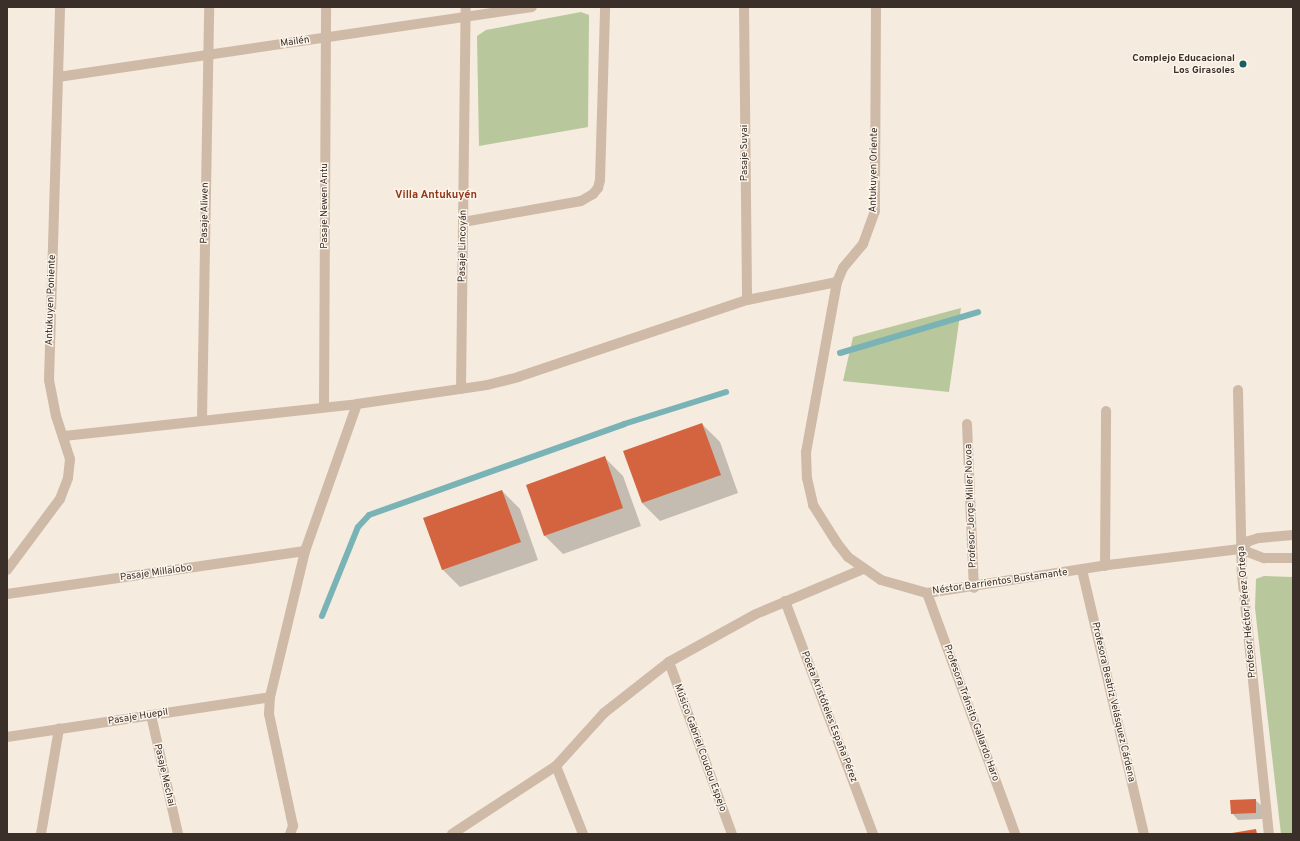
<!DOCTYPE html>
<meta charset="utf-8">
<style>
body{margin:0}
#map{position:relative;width:1300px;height:841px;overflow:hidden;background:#f5ebde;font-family:Overpass,sans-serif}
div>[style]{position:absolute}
.green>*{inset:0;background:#b8c79c}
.shadow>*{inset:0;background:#0003}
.stream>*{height:6px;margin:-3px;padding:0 3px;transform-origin:3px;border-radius:3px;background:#79b3b6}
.building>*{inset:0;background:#d3643f}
.street>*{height:10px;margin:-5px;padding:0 5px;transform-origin:5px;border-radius:5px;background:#cfbaa8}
.dots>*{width:11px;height:11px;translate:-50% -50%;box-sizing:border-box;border:2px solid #fcf5eb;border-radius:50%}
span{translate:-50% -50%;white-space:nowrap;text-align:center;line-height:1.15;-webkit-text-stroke:3px #fcf5eb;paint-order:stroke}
.street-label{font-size:10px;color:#3b2f29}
.poi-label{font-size:10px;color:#3b2f29;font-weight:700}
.right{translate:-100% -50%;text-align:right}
.neighbourhood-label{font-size:11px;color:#943718;font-weight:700}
.frame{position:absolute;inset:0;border:8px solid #3b2f29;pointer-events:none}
</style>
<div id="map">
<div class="green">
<i style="clip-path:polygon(581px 12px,589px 15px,588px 127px,479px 146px,477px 36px,486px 30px)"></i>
<i style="clip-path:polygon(961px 308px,949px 392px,843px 381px,853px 337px)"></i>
<i style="clip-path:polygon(1264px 576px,1293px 577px,1293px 834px,1281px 834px,1255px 608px,1256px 579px)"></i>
</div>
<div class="shadow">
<i style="clip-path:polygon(702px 424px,720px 442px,738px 493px,660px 521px,642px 503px)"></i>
<i style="clip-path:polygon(605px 458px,623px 476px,641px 526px,563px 554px,545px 536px,527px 485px)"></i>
<i style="clip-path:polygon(502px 491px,520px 509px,538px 560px,460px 587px,442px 569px)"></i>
<i style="clip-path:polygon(1255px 800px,1262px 806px,1262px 819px,1238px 820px,1232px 813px)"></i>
</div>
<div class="stream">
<i style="left:840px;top:353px;width:144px;rotate:-16.5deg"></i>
<i style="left:322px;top:616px;width:96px;rotate:-68deg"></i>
<i style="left:358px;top:527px;width:16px;rotate:-47deg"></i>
<i style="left:369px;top:515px;width:271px;rotate:-19.6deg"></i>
<i style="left:624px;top:424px;width:107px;rotate:-17.4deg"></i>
</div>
<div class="building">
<i style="clip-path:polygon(702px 423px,721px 475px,642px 503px,623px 451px)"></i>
<i style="clip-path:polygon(605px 456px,623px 508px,544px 536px,526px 485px)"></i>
<i style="clip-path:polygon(502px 490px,521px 542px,442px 570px,423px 518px)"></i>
<i style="clip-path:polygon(1256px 799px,1256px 813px,1231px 814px,1230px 800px)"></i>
<i style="clip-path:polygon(1256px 829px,1257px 834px,1232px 834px,1232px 833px)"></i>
</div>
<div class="street">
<i style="left:744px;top:7px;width:293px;rotate:89.4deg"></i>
<i style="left:876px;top:7px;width:204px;rotate:90.3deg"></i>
<i style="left:875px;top:211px;width:35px;rotate:110deg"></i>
<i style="left:863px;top:244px;width:31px;rotate:130deg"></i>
<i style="left:843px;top:268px;width:15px;rotate:113deg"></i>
<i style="left:837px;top:282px;width:173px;rotate:100.3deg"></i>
<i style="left:806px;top:452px;width:26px;rotate:88deg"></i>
<i style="left:807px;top:478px;width:28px;rotate:77deg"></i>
<i style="left:813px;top:505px;width:45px;rotate:57.7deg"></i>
<i style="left:837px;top:543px;width:18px;rotate:52deg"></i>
<i style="left:848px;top:557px;width:40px;rotate:34.9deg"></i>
<i style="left:881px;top:580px;width:48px;rotate:15.8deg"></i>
<i style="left:927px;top:593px;width:183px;rotate:-8.8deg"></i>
<i style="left:1108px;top:565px;width:133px;rotate:-6.9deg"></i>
<i style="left:1240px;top:549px;width:12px;rotate:-42deg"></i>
<i style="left:1249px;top:541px;width:10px;rotate:-17deg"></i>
<i style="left:1259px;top:538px;width:34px;rotate:-5deg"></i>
<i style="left:58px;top:77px;width:479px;rotate:-8.4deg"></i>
<i style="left:463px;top:222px;width:120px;rotate:-10.1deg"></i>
<i style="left:581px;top:201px;width:14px;rotate:-30deg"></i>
<i style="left:593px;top:194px;width:8px;rotate:-50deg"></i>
<i style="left:598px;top:188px;width:8px;rotate:-76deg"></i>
<i style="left:600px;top:180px;width:173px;rotate:-88.3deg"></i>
<i style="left:461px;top:389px;width:382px;rotate:-89.3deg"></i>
<i style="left:1238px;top:390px;width:184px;rotate:88.8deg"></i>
<i style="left:1242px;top:574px;width:261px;rotate:84.1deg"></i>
<i style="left:324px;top:406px;width:399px;rotate:-89.7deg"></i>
<i style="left:202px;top:419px;width:412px;rotate:-89deg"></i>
<i style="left:967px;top:424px;width:164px;rotate:87.6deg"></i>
<i style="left:64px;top:436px;width:295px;rotate:-6.2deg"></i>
<i style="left:357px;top:404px;width:131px;rotate:-8.3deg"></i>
<i style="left:487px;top:385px;width:32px;rotate:-14deg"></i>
<i style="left:518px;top:377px;width:242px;rotate:-18.6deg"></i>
<i style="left:747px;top:300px;width:92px;rotate:-11.3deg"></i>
<i style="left:1240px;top:549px;width:26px;rotate:21deg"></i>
<i style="left:1264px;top:558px;width:29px"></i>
<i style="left:1105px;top:566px;width:155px;rotate:-89.6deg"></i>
<i style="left:7px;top:570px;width:89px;rotate:-53.3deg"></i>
<i style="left:60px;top:499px;width:22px;rotate:-69deg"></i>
<i style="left:68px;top:478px;width:19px;rotate:-84deg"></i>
<i style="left:70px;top:459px;width:45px;rotate:-108deg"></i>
<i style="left:56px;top:416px;width:37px;rotate:-101deg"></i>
<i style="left:49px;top:380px;width:373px;rotate:-88.3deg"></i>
<i style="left:1082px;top:570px;width:271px;rotate:76.8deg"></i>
<i style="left:927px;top:593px;width:257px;rotate:69.9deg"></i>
<i style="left:7px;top:594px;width:301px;rotate:-8.2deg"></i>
<i style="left:785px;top:601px;width:249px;rotate:69.3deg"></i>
<i style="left:669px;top:662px;width:183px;rotate:69.9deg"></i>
<i style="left:151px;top:715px;width:122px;rotate:77.2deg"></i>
<i style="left:7px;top:737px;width:266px;rotate:-8.6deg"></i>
<i style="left:556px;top:766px;width:73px;rotate:68.3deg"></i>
<i style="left:41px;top:834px;width:107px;rotate:-80.3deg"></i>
<i style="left:290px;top:834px;width:9px;rotate:-69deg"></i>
<i style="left:293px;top:826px;width:115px;rotate:-102.1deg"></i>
<i style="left:269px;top:714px;width:17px;rotate:-87deg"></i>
<i style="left:270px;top:697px;width:150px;rotate:-76.5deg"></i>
<i style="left:305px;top:551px;width:156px;rotate:-70.5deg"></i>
<i style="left:452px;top:834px;width:124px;rotate:-33.2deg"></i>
<i style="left:556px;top:766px;width:72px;rotate:-47.8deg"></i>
<i style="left:604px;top:713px;width:83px;rotate:-38.1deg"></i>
<i style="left:669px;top:662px;width:99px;rotate:-28.9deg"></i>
<i style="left:756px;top:614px;width:116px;rotate:-22.8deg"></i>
</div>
<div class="dots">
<i style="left:1243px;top:64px;background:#195d62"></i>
</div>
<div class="street-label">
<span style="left:295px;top:42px;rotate:-8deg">Mailén</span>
<span style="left:745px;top:153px;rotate:-90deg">Pasaje Suyai</span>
<span style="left:874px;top:170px;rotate:-89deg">Antukuyen Oriente</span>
<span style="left:325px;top:206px;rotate:-90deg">Pasaje Newen Antu</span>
<span style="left:205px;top:213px;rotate:-89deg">Pasaje Aliwen</span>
<span style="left:463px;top:246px;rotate:-89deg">Pasaje Lincoyán</span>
<span style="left:51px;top:300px;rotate:-88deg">Antukuyen Poniente</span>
<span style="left:971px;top:506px;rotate:-92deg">Profesor Jorge Miller Novoa</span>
<span style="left:156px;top:573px;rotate:-8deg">Pasaje Millalobo</span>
<span style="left:1000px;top:582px;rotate:-8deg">Néstor Barrientos Bustamante</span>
<span style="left:1247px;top:612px;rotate:-95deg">Profesor Héctor Pérez Ortega</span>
<span style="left:1113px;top:702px;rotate:77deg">Profesora Beatriz Velásquez Cárdena</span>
<span style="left:971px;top:713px;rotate:70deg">Profesora Tránsito Gallardo Haro</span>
<span style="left:138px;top:717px;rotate:-9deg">Pasaje Huepil</span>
<span style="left:829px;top:717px;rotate:69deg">Poeta Aristóteles España Pérez</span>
<span style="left:700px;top:748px;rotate:70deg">Músico Gabriel Coudou Espejo</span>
<span style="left:164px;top:775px;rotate:77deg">Pasaje Mechai</span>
</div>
<div class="poi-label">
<span class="right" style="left:1235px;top:64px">Complejo Educacional<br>Los Girasoles</span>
</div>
<div class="neighbourhood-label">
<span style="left:436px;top:195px">Villa Antukuyén</span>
</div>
<div class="frame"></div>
</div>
